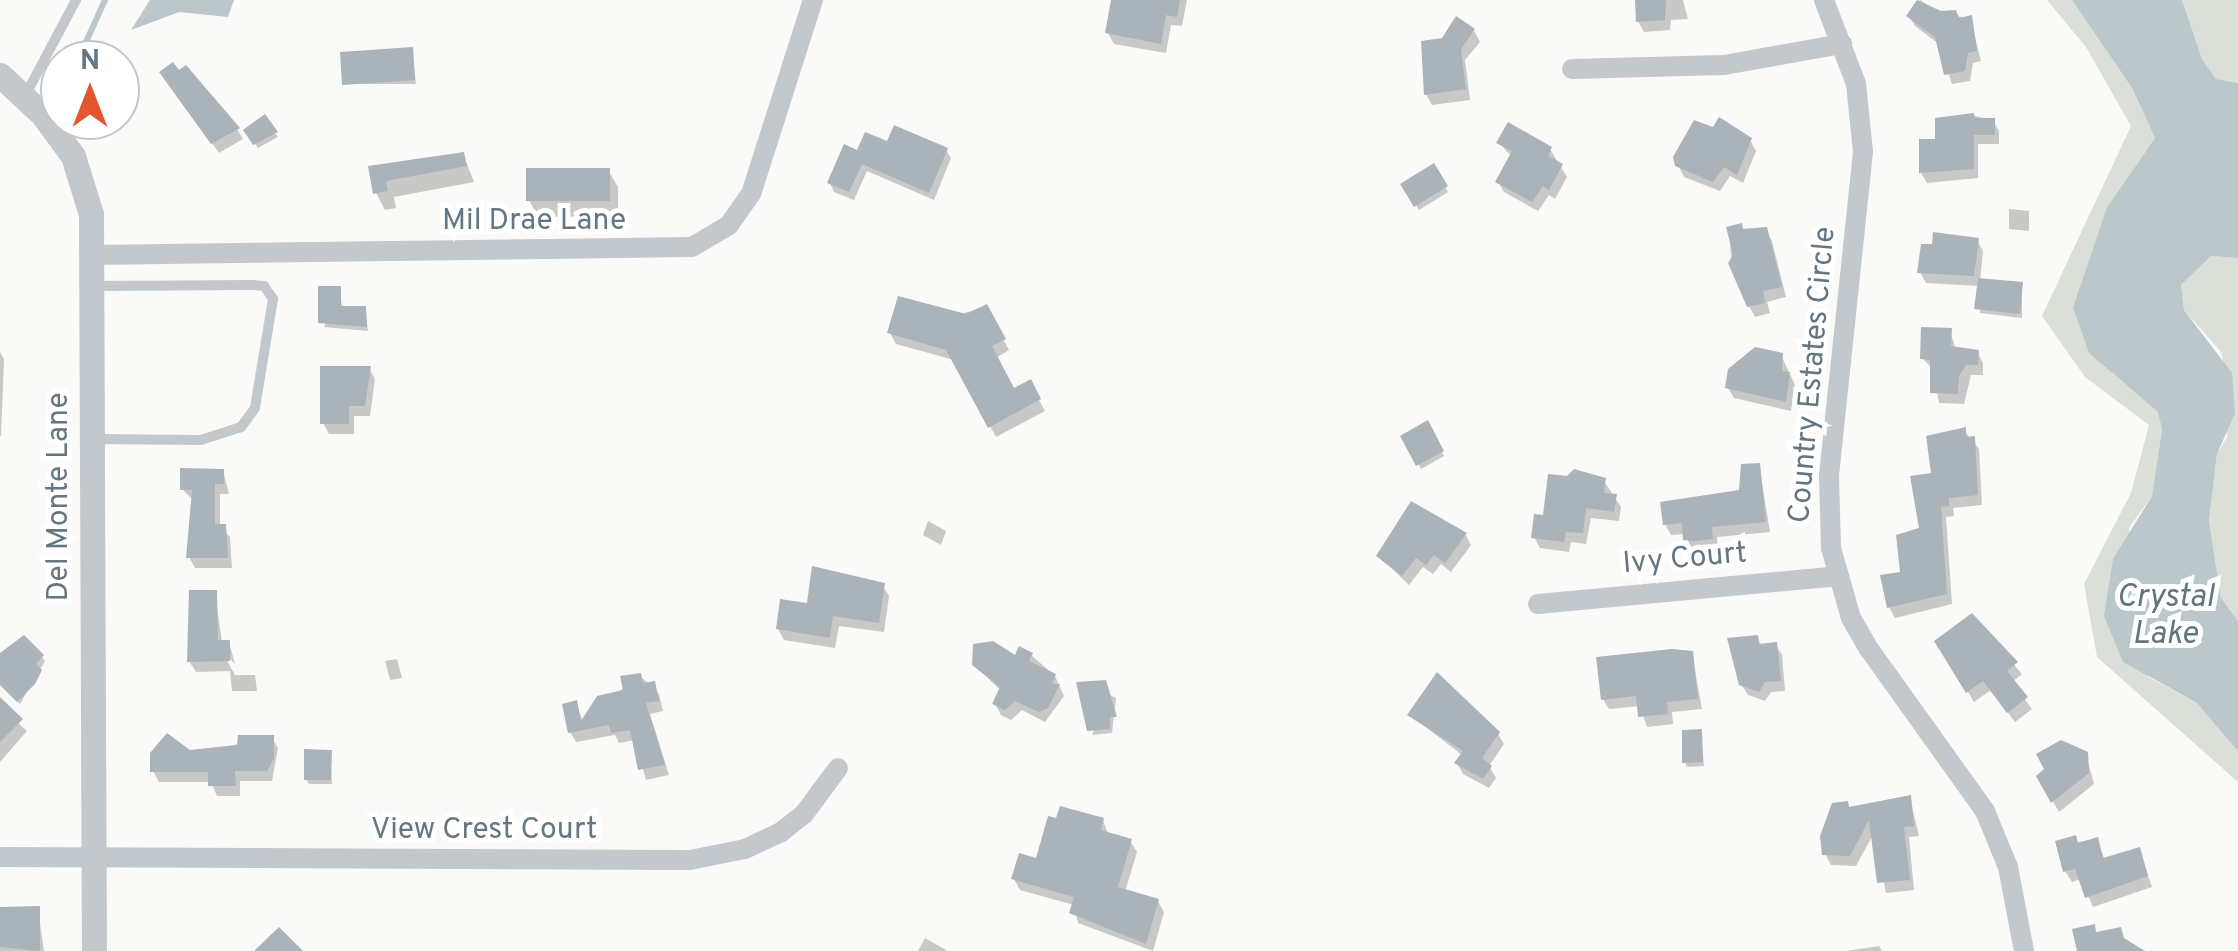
<!DOCTYPE html>
<style>
body{margin:0}
#map{position:relative;width:2238px;height:951px;overflow:hidden;background:#fafaf8;font-family:Overpass,sans-serif}
div>[style]{position:absolute}
.green>*{inset:0;background:#dadfd7}
.water>*{inset:0;background:#bbc7cb}
.shadow>*{inset:0;background:#0003}
.stream>*{height:6px;margin:-3px;padding:0 3px;transform-origin:3px;border-radius:3px;background:#bbc7cb}
.building>*{inset:0;background:#aab3b9}
.service>*{height:10px;margin:-5px;padding:0 5px;transform-origin:5px;border-radius:5px;background:#c3c8cc}
.minor>*{height:20px;margin:-10px;padding:0 10px;transform-origin:10px;border-radius:10px;background:#c3c8cc}
.tertiary>*{height:25px;margin:-12.5px;padding:0 12.5px;transform-origin:12.5px;border-radius:12.5px;background:#c3c8cc}
span{translate:-50% -50%;white-space:nowrap;text-align:center;line-height:1.15;-webkit-text-stroke:10px #fff;paint-order:stroke}
.street-label{font-size:30px;color:#657683}
.water-label{font-size:32px;color:#60757c;font-style:italic}
.north{position:absolute;left:40px;top:40px;width:100px;height:100px;box-sizing:border-box;background:#fff;border:2px solid #c1c8cd;border-radius:50%;rotate:0deg;font-size:28px;font-weight:700;line-height:40px;text-align:center;color:#657683}
.north::after{content:'';display:block;margin:auto;width:35px;height:45px;background:#e4572e;clip-path:polygon(50% 0,100% 100%,50% 72%,0 100%)}
</style>
<div id="map">
<div class="green">
<i style="clip-path:polygon(2047px 0,2072px 0,2077px 7px,2132px 88px,2155px 138px,2107px 207px,2073px 307px,2113px 374px,2159px 412px,2162px 429px,2152px 496px,2129px 528px,2148px 677px,2197px 703px,2223px 730px,2238px 751px,2238px 782px,2097px 657px,2084px 584px,2131px 493px,2149px 425px,2085px 377px,2042px 316px,2131px 126px,2086px 47px)"></i>
<i style="clip-path:polygon(2182px 0,2238px 0,2238px 83px,2216px 79px,2202px 59px)"></i>
<i style="clip-path:polygon(2211px 256px,2238px 258px,2238px 621px,2221px 598px,2209px 521px,2217px 454px,2227px 437px,2222px 353px,2184px 310px,2181px 285px)"></i>
</div>
<div class="water">
<i style="clip-path:polygon(150px 0,234px 0,228px 17px,179px 12px,131px 30px)"></i>
<i style="clip-path:polygon(2072px 0,2182px 0,2202px 59px,2216px 79px,2238px 83px,2238px 258px,2211px 256px,2181px 285px,2184px 310px,2232px 373px,2235px 413px,2217px 454px,2209px 521px,2221px 598px,2238px 621px,2238px 751px,2197px 703px,2123px 662px,2104px 616px,2113px 559px,2152px 496px,2162px 429px,2158px 412px,2089px 353px,2073px 307px,2107px 207px,2155px 138px,2132px 88px)"></i>
</div>
<div class="shadow">
<i style="clip-path:polygon(1114px 0,1187px 0,1182px 26px,1171px 25px,1166px 53px,1114px 44px,1108px 33px)"></i>
<i style="clip-path:polygon(1646px 0,1683px 0,1688px 19px,1671px 20px,1670px 30px,1644px 32px,1638px 21px)"></i>
<i style="clip-path:polygon(1920px 0,1941px 14px,1970px 18px,1981px 61px,1973px 63px,1970px 81px,1952px 84px,1939px 44px,1915px 26px,1909px 16px)"></i>
<i style="clip-path:polygon(1474px 31px,1480px 42px,1465px 60px,1470px 100px,1432px 105px,1426px 94px,1443px 40px)"></i>
<i style="clip-path:polygon(412px 50px,416px 84px,344px 84px)"></i>
<i style="clip-path:polygon(169px 83px,237px 129px,243px 139px,219px 153px)"></i>
<i style="clip-path:polygon(1973px 115px,1993px 121px,1999px 131px,1999px 144px,1978px 144px,1978px 178px,1927px 183px,1921px 173px,1937px 141px)"></i>
<i style="clip-path:polygon(265px 118px,278px 137px,258px 148px,246px 131px)"></i>
<i style="clip-path:polygon(1750px 140px,1756px 151px,1743px 183px,1730px 176px,1720px 191px,1684px 177px,1678px 165px)"></i>
<i style="clip-path:polygon(1499px 143px,1550px 149px,1567px 177px,1555px 199px,1549px 195px,1538px 211px,1504px 192px,1498px 182px,1512px 157px)"></i>
<i style="clip-path:polygon(888px 145px,946px 150px,951px 158px,934px 200px,867px 171px,854px 200px,834px 192px,830px 183px,858px 153px)"></i>
<i style="clip-path:polygon(463px 154px,474px 182px,394px 197px,396px 208px,385px 210px,376px 193px,371px 168px)"></i>
<i style="clip-path:polygon(1433px 167px,1448px 192px,1419px 210px,1404px 185px)"></i>
<i style="clip-path:polygon(608px 170px,618px 187px,618px 216px,538px 217px,529px 200px)"></i>
<i style="clip-path:polygon(2009px 209px,2029px 211px,2029px 231px,2009px 229px)"></i>
<i style="clip-path:polygon(1729px 229px,1765px 230px,1772px 241px,1786px 297px,1767px 302px,1770px 313px,1755px 317px,1749px 306px,1732px 270px)"></i>
<i style="clip-path:polygon(1977px 240px,1983px 251px,1980px 281px,2022px 285px,2022px 318px,1980px 313px,1979px 286px,1926px 283px,1920px 272px,1934px 246px)"></i>
<i style="clip-path:polygon(340px 288px,342px 308px,365px 308px,368px 331px,324px 327px)"></i>
<i style="clip-path:polygon(986px 307px,1009px 350px,996px 358px,1013px 391px,1030px 383px,1045px 411px,996px 437px,954px 360px,896px 344px,890px 333px)"></i>
<i style="clip-path:polygon(1950px 331px,1956px 350px,1977px 352px,1983px 363px,1983px 375px,1971px 375px,1964px 404px,1939px 403px,1933px 369px,1923px 359px)"></i>
<i style="clip-path:polygon(0 352px,4px 359px,1px 436px,0 436px)"></i>
<i style="clip-path:polygon(1780px 353px,1795px 385px,1791px 411px,1734px 398px,1728px 388px)"></i>
<i style="clip-path:polygon(369px 368px,375px 379px,370px 416px,354px 416px,354px 434px,329px 434px,323px 423px)"></i>
<i style="clip-path:polygon(1427px 424px,1444px 456px,1421px 469px,1403px 437px)"></i>
<i style="clip-path:polygon(1964px 430px,1979px 449px,1982px 505px,1953px 508px,1954px 516px,1946px 517px,1952px 604px,1895px 618px,1889px 607px,1922px 529px,1933px 476px)"></i>
<i style="clip-path:polygon(1759px 465px,1770px 532px,1717px 537px,1718px 549px,1692px 550px,1685px 534px,1671px 535px,1665px 524px,1741px 492px)"></i>
<i style="clip-path:polygon(223px 471px,229px 494px,220px 494px,220px 526px,230px 537px,232px 568px,195px 568px,189px 557px,193px 500px,182px 489px)"></i>
<i style="clip-path:polygon(1604px 481px,1621px 507px,1619px 521px,1591px 518px,1586px 544px,1571px 542px,1569px 552px,1540px 548px,1534px 537px,1546px 518px)"></i>
<i style="clip-path:polygon(928px 521px,946px 531px,941px 545px,923px 535px)"></i>
<i style="clip-path:polygon(1465px 534px,1471px 545px,1451px 572px,1441px 564px,1433px 574px,1423px 567px,1409px 585px,1379px 556px)"></i>
<i style="clip-path:polygon(883px 586px,889px 596px,884px 632px,839px 626px,835px 648px,784px 640px,778px 629px,809px 606px)"></i>
<i style="clip-path:polygon(215px 592px,222px 642px,229px 642px,235px 664px,222px 651px,235px 675px,255px 675px,257px 691px,232px 691px,230px 671px,196px 672px,189px 661px)"></i>
<i style="clip-path:polygon(1972px 616px,2022px 674px,2012px 682px,2032px 709px,2015px 722px,1991px 690px,1974px 702px,1938px 642px)"></i>
<i style="clip-path:polygon(1757px 637px,1762px 646px,1776px 645px,1782px 655px,1785px 691px,1771px 692px,1765px 701px,1748px 695px,1741px 684px)"></i>
<i style="clip-path:polygon(1692px 654px,1702px 709px,1672px 712px,1673px 724px,1647px 727px,1640px 706px,1609px 709px,1603px 699px)"></i>
<i style="clip-path:polygon(1031px 655px,1055px 676px,1064px 696px,1045px 722px,1022px 710px,1011px 720px,1001px 715px,995px 704px,1001px 691px,974px 664px)"></i>
<i style="clip-path:polygon(42px 657px,45px 661px,20px 704px,0 684px,0 669px)"></i>
<i style="clip-path:polygon(397px 659px,402px 678px,390px 680px,385px 661px)"></i>
<i style="clip-path:polygon(639px 675px,659px 694px,663px 711px,650px 714px,669px 775px,646px 780px,635px 740px,619px 743px,615px 735px,576px 742px,570px 732px,575px 703px,583px 721px)"></i>
<i style="clip-path:polygon(1108px 694px,1116px 698px,1112px 733px,1092px 735px)"></i>
<i style="clip-path:polygon(0 707px,27px 731px,0 762px)"></i>
<i style="clip-path:polygon(1410px 715px,1498px 734px,1504px 744px,1489px 766px,1496px 778px,1489px 788px,1463px 774px,1457px 763px,1462px 755px)"></i>
<i style="clip-path:polygon(1701px 732px,1704px 766px,1687px 767px,1685px 762px)"></i>
<i style="clip-path:polygon(272px 738px,278px 748px,272px 781px,240px 781px,240px 796px,217px 796px,211px 782px,159px 782px,153px 771px,190px 753px)"></i>
<i style="clip-path:polygon(330px 752px,332px 784px,309px 784px,306px 779px)"></i>
<i style="clip-path:polygon(2086px 754px,2094px 784px,2059px 812px,2039px 777px)"></i>
<i style="clip-path:polygon(1910px 798px,1919px 836px,1909px 837px,1914px 890px,1886px 893px,1874px 833px,1856px 866px,1831px 865px,1825px 854px,1834px 805px,1850px 810px)"></i>
<i style="clip-path:polygon(1103px 820px,1108px 834px,1130px 841px,1137px 852px,1125px 892px,1158px 901px,1164px 912px,1153px 951px,1078px 923px,1074px 905px,1020px 890px,1014px 879px)"></i>
<i style="clip-path:polygon(2096px 840px,2105px 860px,2139px 850px,2152px 887px,2093px 907px,2081px 879px,2072px 882px,2065px 871px,2058px 844px)"></i>
<i style="clip-path:polygon(0 909px,38px 909px,44px 951px,0 951px)"></i>
<i style="clip-path:polygon(925px 938px,946px 950px,947px 951px,918px 951px)"></i>
<i style="clip-path:polygon(1879px 946px,1882px 951px,1847px 951px)"></i>
</div>
<div class="stream">
<i style="left:78px;top:60px;width:66px;rotate:-65.8deg"></i>
</div>
<div class="building">
<i style="clip-path:polygon(1111px 0,1180px 0,1177px 17px,1166px 15px,1161px 44px,1105px 33px)"></i>
<i style="clip-path:polygon(1635px 0,1666px 0,1665px 20px,1636px 22px)"></i>
<i style="clip-path:polygon(1917px 0,1941px 11px,1956px 10px,1959px 18px,1972px 15px,1977px 51px,1968px 53px,1965px 71px,1944px 75px,1935px 37px,1906px 16px)"></i>
<i style="clip-path:polygon(1456px 16px,1475px 29px,1461px 49px,1466px 89px,1424px 95px,1421px 41px,1442px 38px)"></i>
<i style="clip-path:polygon(413px 47px,415px 80px,342px 85px,340px 52px)"></i>
<i style="clip-path:polygon(173px 62px,179px 70px,186px 65px,240px 128px,211px 144px,159px 72px)"></i>
<i style="clip-path:polygon(1974px 113px,1974px 118px,1995px 118px,1995px 135px,1974px 135px,1974px 169px,1919px 173px,1919px 139px,1935px 139px,1935px 118px)"></i>
<i style="clip-path:polygon(265px 114px,278px 132px,253px 145px,243px 130px)"></i>
<i style="clip-path:polygon(1719px 117px,1752px 138px,1737px 175px,1724px 167px,1713px 182px,1675px 166px,1673px 157px,1694px 120px,1713px 127px)"></i>
<i style="clip-path:polygon(1508px 122px,1552px 147px,1548px 156px,1563px 164px,1549px 190px,1543px 186px,1532px 202px,1495px 182px,1512px 151px,1496px 143px)"></i>
<i style="clip-path:polygon(894px 125px,948px 148px,929px 193px,862px 164px,849px 192px,827px 183px,844px 144px,857px 150px,865px 132px,887px 141px)"></i>
<i style="clip-path:polygon(464px 152px,467px 166px,386px 181px,388px 191px,373px 194px,368px 166px)"></i>
<i style="clip-path:polygon(1434px 163px,1448px 186px,1414px 207px,1400px 184px)"></i>
<i style="clip-path:polygon(526px 168px,610px 168px,610px 201px,526px 201px)"></i>
<i style="clip-path:polygon(1742px 223px,1743px 229px,1767px 227px,1782px 287px,1763px 291px,1765px 303px,1747px 307px,1728px 263px,1733px 255px,1726px 227px)"></i>
<i style="clip-path:polygon(1933px 232px,1979px 238px,1974px 276px,1917px 273px,1921px 244px,1932px 244px)"></i>
<i style="clip-path:polygon(1978px 278px,2023px 282px,2020px 314px,1974px 309px)"></i>
<i style="clip-path:polygon(318px 286px,341px 286px,341px 306px,366px 306px,367px 327px,318px 323px)"></i>
<i style="clip-path:polygon(898px 296px,966px 314px,987px 304px,1006px 339px,992px 346px,1014px 388px,1031px 379px,1041px 399px,988px 428px,946px 350px,887px 333px)"></i>
<i style="clip-path:polygon(1921px 327px,1952px 328px,1951px 346px,1979px 350px,1978px 365px,1966px 365px,1959px 376px,1958px 394px,1930px 393px,1930px 360px,1920px 359px)"></i>
<i style="clip-path:polygon(1755px 347px,1783px 353px,1782px 371px,1790px 372px,1786px 402px,1725px 388px,1728px 369px)"></i>
<i style="clip-path:polygon(320px 366px,371px 366px,365px 406px,349px 406px,349px 424px,320px 424px)"></i>
<i style="clip-path:polygon(1428px 420px,1444px 451px,1416px 466px,1400px 436px)"></i>
<i style="clip-path:polygon(1966px 427px,1966px 437px,1975px 436px,1978px 495px,1949px 498px,1949px 506px,1941px 507px,1947px 594px,1887px 608px,1880px 575px,1900px 572px,1896px 535px,1919px 528px,1910px 476px,1931px 473px,1926px 436px)"></i>
<i style="clip-path:polygon(1760px 463px,1766px 522px,1712px 527px,1713px 539px,1695px 541px,1683px 540px,1682px 523px,1663px 525px,1660px 502px,1739px 490px,1741px 464px)"></i>
<i style="clip-path:polygon(180px 468px,224px 469px,224px 484px,215px 484px,215px 524px,226px 524px,228px 558px,186px 558px,192px 490px,180px 490px)"></i>
<i style="clip-path:polygon(1574px 469px,1606px 478px,1604px 493px,1617px 494px,1614px 512px,1586px 508px,1583px 533px,1566px 532px,1564px 542px,1531px 538px,1534px 514px,1543px 515px,1548px 474px,1567px 476px)"></i>
<i style="clip-path:polygon(1411px 501px,1467px 533px,1445px 563px,1434px 555px,1426px 565px,1416px 558px,1402px 576px,1376px 556px)"></i>
<i style="clip-path:polygon(812px 566px,885px 583px,879px 623px,833px 616px,830px 638px,776px 629px,780px 599px,807px 603px)"></i>
<i style="clip-path:polygon(189px 590px,217px 590px,218px 640px,230px 640px,230px 661px,187px 662px)"></i>
<i style="clip-path:polygon(1972px 613px,2018px 662px,2007px 671px,2028px 697px,2007px 713px,1983px 681px,1966px 693px,1934px 641px)"></i>
<i style="clip-path:polygon(24px 635px,44px 655px,36px 664px,42px 670px,35px 684px,17px 702px,0 685px,0 653px)"></i>
<i style="clip-path:polygon(1758px 635px,1759px 644px,1777px 642px,1781px 681px,1765px 682px,1759px 692px,1739px 685px,1727px 638px)"></i>
<i style="clip-path:polygon(993px 641px,1015px 655px,1019px 646px,1033px 653px,1029px 661px,1056px 674px,1052px 684px,1060px 684px,1048px 708px,1039px 712px,1015px 701px,1005px 710px,992px 704px,1000px 687px,972px 665px,973px 644px)"></i>
<i style="clip-path:polygon(1672px 649px,1693px 651px,1698px 699px,1667px 702px,1668px 714px,1638px 717px,1636px 696px,1601px 700px,1596px 657px)"></i>
<i style="clip-path:polygon(1437px 672px,1500px 732px,1482px 758px,1492px 766px,1483px 779px,1454px 763px,1463px 751px,1407px 715px)"></i>
<i style="clip-path:polygon(641px 673px,643px 683px,655px 681px,659px 701px,646px 703px,665px 765px,638px 770px,630px 730px,611px 733px,609px 725px,568px 733px,562px 704px,577px 700px,581px 721px,597px 696px,623px 690px,620px 676px)"></i>
<i style="clip-path:polygon(1106px 680px,1117px 717px,1110px 717px,1110px 729px,1087px 731px,1076px 682px)"></i>
<i style="clip-path:polygon(0 697px,23px 719px,0 742px)"></i>
<i style="clip-path:polygon(1702px 729px,1703px 762px,1682px 763px,1682px 730px)"></i>
<i style="clip-path:polygon(167px 733px,190px 750px,237px 745px,238px 735px,274px 735px,274px 758px,267px 771px,235px 771px,236px 786px,208px 786px,208px 772px,150px 772px,150px 753px)"></i>
<i style="clip-path:polygon(2061px 740px,2088px 752px,2089px 773px,2051px 803px,2036px 776px,2044px 769px,2036px 754px)"></i>
<i style="clip-path:polygon(304px 749px,332px 750px,331px 780px,304px 780px)"></i>
<i style="clip-path:polygon(1911px 795px,1914px 826px,1904px 827px,1910px 880px,1877px 883px,1869px 820px,1850px 856px,1822px 855px,1820px 836px,1832px 803px,1848px 801px,1849px 807px)"></i>
<i style="clip-path:polygon(1060px 806px,1104px 818px,1101px 830px,1132px 839px,1118px 887px,1159px 899px,1146px 944px,1069px 913px,1074px 897px,1011px 879px,1019px 853px,1036px 858px,1048px 816px,1056px 818px)"></i>
<i style="clip-path:polygon(2076px 835px,2078px 843px,2098px 837px,2103px 858px,2140px 847px,2148px 876px,2085px 898px,2075px 869px,2063px 872px,2055px 841px)"></i>
<i style="clip-path:polygon(40px 906px,40px 951px,0 947px,0 907px)"></i>
<i style="clip-path:polygon(2095px 924px,2096px 932px,2121px 927px,2124px 938px,2145px 951px,2077px 951px,2072px 929px)"></i>
<i style="clip-path:polygon(279px 927px,303px 951px,254px 951px)"></i>
</div>
<div class="service">
<i style="left:25px;top:96px;width:109px;rotate:-62deg"></i>
<i style="left:93px;top:286px;width:159px;rotate:-0.4deg"></i>
<i style="left:252px;top:285px;width:12px;rotate:5deg"></i>
<i style="left:264px;top:286px;width:16px;rotate:55deg"></i>
<i style="left:273px;top:299px;width:110px;rotate:99.4deg"></i>
<i style="left:255px;top:408px;width:24px;rotate:126deg"></i>
<i style="left:241px;top:427px;width:42px;rotate:162deg"></i>
<i style="left:201px;top:440px;width:107px;rotate:-179.5deg"></i>
</div>
<div class="minor">
<i style="left:1824px;top:0;width:90px;rotate:69.1deg"></i>
<i style="left:1856px;top:84px;width:68px;rotate:84.1deg"></i>
<i style="left:1863px;top:152px;width:326px;rotate:96deg"></i>
<i style="left:1829px;top:476px;width:72px;rotate:88.4deg"></i>
<i style="left:1831px;top:548px;width:73px;rotate:74.1deg"></i>
<i style="left:1851px;top:618px;width:36px;rotate:60deg"></i>
<i style="left:1869px;top:649px;width:199px;rotate:54.4deg"></i>
<i style="left:1985px;top:811px;width:61px;rotate:67.7deg"></i>
<i style="left:2008px;top:867px;width:86px;rotate:79.2deg"></i>
<i style="left:1572px;top:69px;width:152px;rotate:-1.5deg"></i>
<i style="left:1724px;top:65px;width:120px;rotate:-10.1deg"></i>
<i style="left:91px;top:255px;width:601px;rotate:-0.76deg"></i>
<i style="left:692px;top:247px;width:43px;rotate:-30.7deg"></i>
<i style="left:729px;top:225px;width:38px;rotate:-55deg"></i>
<i style="left:751px;top:194px;width:204px;rotate:-72.3deg"></i>
<i style="left:1538px;top:604px;width:301px;rotate:-5.3deg"></i>
<i style="left:0;top:857px;width:690px;rotate:0.25deg"></i>
<i style="left:690px;top:860px;width:56px;rotate:-11.3deg"></i>
<i style="left:745px;top:849px;width:40px;rotate:-25deg"></i>
<i style="left:781px;top:832px;width:29px;rotate:-38deg"></i>
<i style="left:804px;top:814px;width:57px;rotate:-53.5deg"></i>
</div>
<div class="tertiary">
<i style="left:0;top:75px;width:59px;rotate:42.9deg"></i>
<i style="left:43px;top:115px;width:51px;rotate:53.8deg"></i>
<i style="left:73px;top:156px;width:61px;rotate:72.8deg"></i>
<i style="left:91px;top:214px;width:737px;rotate:89.77deg"></i>
</div>
<div class="street-label">
<span style="left:534px;top:222px">Mil Drae Lane</span>
<span style="left:1814px;top:375px;rotate:-85deg">Country Estates Circle</span>
<span style="left:60px;top:497px;rotate:-90deg">Del Monte Lane</span>
<span style="left:1685px;top:560px;rotate:-5deg">Ivy Court</span>
<span style="left:484px;top:831px">View Crest Court</span>
</div>
<div class="water-label">
<span style="left:2165px;top:617px">Crystal<br>Lake</span>
</div>
<div class="north">N</div>
</div>
